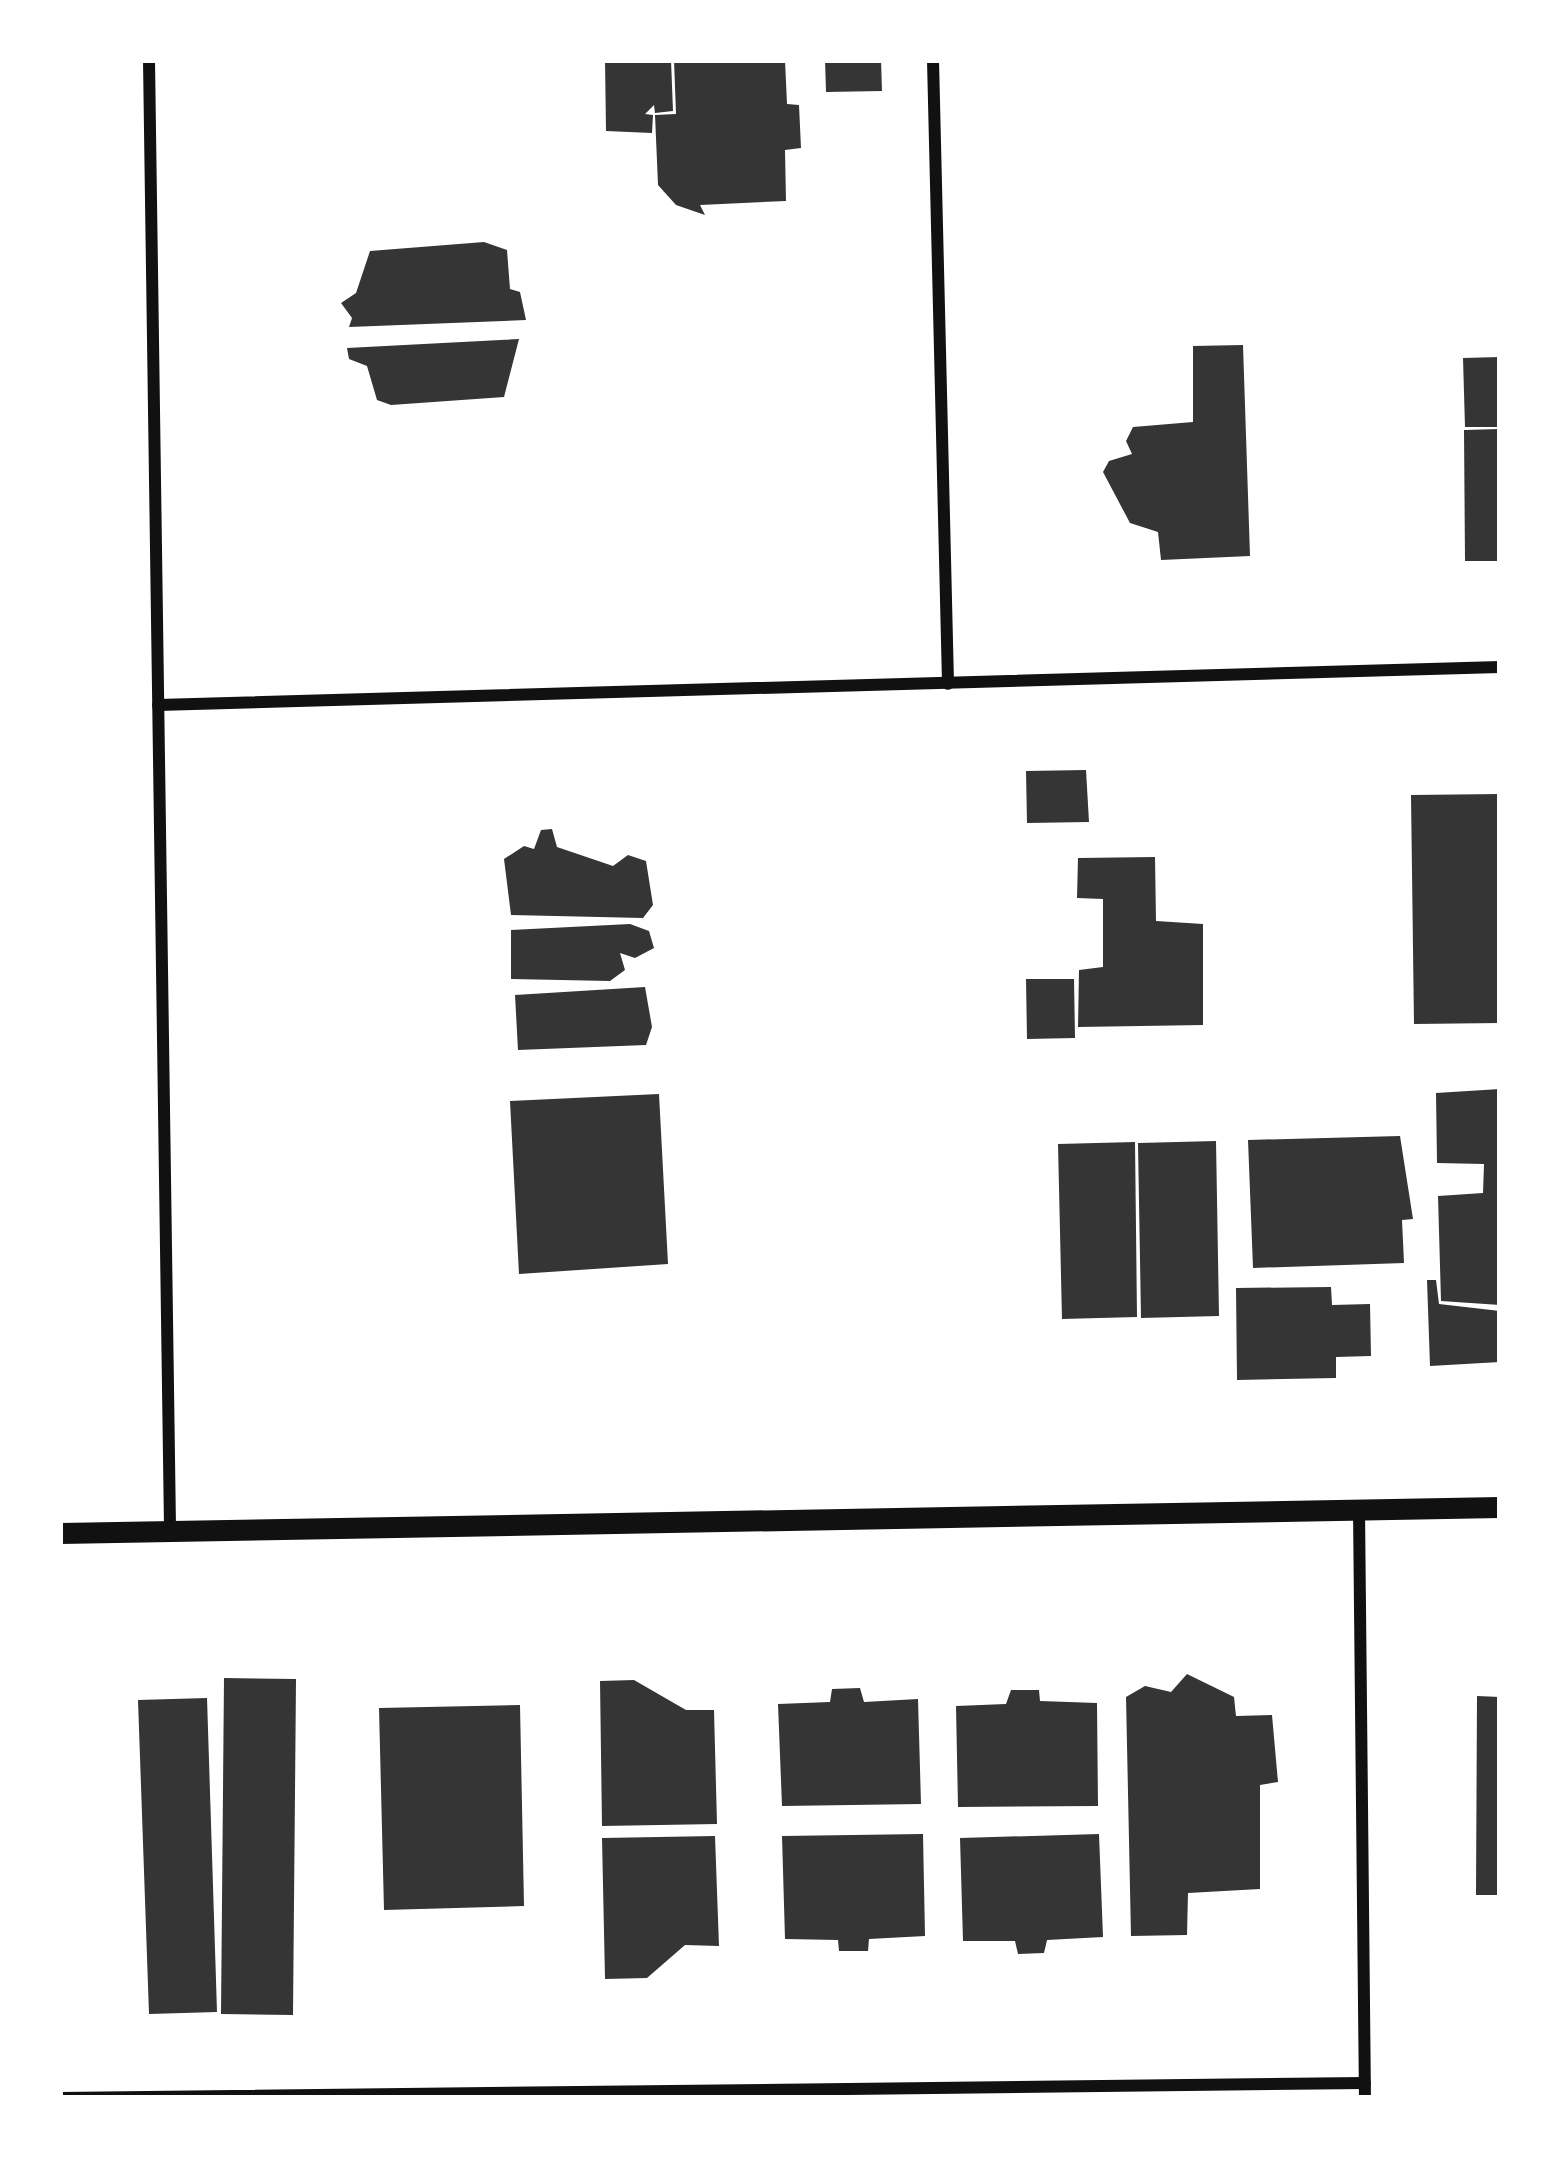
<!DOCTYPE html>
<style>
body{margin:0}
#map{position:relative;width:1560px;height:2158px;overflow:hidden;background:#fff;font-family:"Source Sans 3",sans-serif}
div>[style]{position:absolute}
.building>*{inset:0;background:#353535}
.minor>*{height:12px;margin:-6px;padding:0 6px;transform-origin:6px;border-radius:6px;background:#111}
.tertiary>*{height:21px;margin:-10.5px;padding:0 10.5px;transform-origin:10.5px;border-radius:10.5px;background:#111}
span{translate:-50% -50%;white-space:nowrap;text-align:center;line-height:1.15;-webkit-text-stroke:10px #fff;paint-order:stroke}
.frame{position:absolute;inset:0;border:63px solid #fff;pointer-events:none}
</style>
<div id="map">
<div class="building">
<i style="clip-path:polygon(605px 60px,671px 60px,673px 111px,655px 113px,654px 105px,645px 114px,653px 115px,652px 133px,606px 131px)"></i>
<i style="clip-path:polygon(674px 60px,785px 60px,787px 104px,799px 105px,801px 148px,785px 150px,786px 201px,700px 205px,705px 215px,676px 205px,658px 185px,655px 115px,676px 114px)"></i>
<i style="clip-path:polygon(825px 60px,881px 60px,882px 91px,826px 92px)"></i>
<i style="clip-path:polygon(484px 242px,507px 250px,510px 289px,520px 292px,526px 320px,349px 327px,352px 318px,341px 303px,356px 293px,370px 251px)"></i>
<i style="clip-path:polygon(519px 339px,504px 397px,391px 405px,377px 400px,367px 366px,349px 359px,347px 348px)"></i>
<i style="clip-path:polygon(1243px 345px,1250px 556px,1161px 560px,1158px 532px,1130px 523px,1103px 472px,1109px 461px,1132px 454px,1126px 441px,1133px 427px,1193px 422px,1193px 346px)"></i>
<i style="clip-path:polygon(1500px 357px,1500px 427px,1465px 427px,1463px 358px)"></i>
<i style="clip-path:polygon(1500px 429px,1500px 561px,1465px 561px,1464px 430px)"></i>
<i style="clip-path:polygon(1086px 770px,1089px 822px,1027px 823px,1026px 771px)"></i>
<i style="clip-path:polygon(1500px 794px,1500px 1023px,1414px 1024px,1411px 795px)"></i>
<i style="clip-path:polygon(552px 829px,557px 847px,613px 866px,628px 855px,646px 861px,653px 905px,643px 918px,511px 915px,504px 859px,524px 846px,534px 849px,541px 830px)"></i>
<i style="clip-path:polygon(1155px 857px,1156px 921px,1203px 924px,1203px 1025px,1078px 1027px,1079px 970px,1103px 967px,1103px 899px,1077px 898px,1078px 858px)"></i>
<i style="clip-path:polygon(630px 924px,649px 931px,654px 948px,635px 958px,620px 953px,625px 970px,610px 981px,511px 979px,511px 930px)"></i>
<i style="clip-path:polygon(1026px 979px,1074px 979px,1075px 1038px,1027px 1039px)"></i>
<i style="clip-path:polygon(645px 987px,652px 1027px,646px 1045px,518px 1050px,515px 995px)"></i>
<i style="clip-path:polygon(1500px 1089px,1500px 1305px,1441px 1301px,1438px 1196px,1483px 1193px,1484px 1164px,1437px 1163px,1436px 1093px)"></i>
<i style="clip-path:polygon(659px 1094px,668px 1264px,519px 1274px,510px 1101px)"></i>
<i style="clip-path:polygon(1400px 1136px,1413px 1219px,1402px 1220px,1404px 1263px,1253px 1268px,1248px 1140px)"></i>
<i style="clip-path:polygon(1216px 1141px,1219px 1316px,1141px 1318px,1138px 1143px)"></i>
<i style="clip-path:polygon(1135px 1142px,1137px 1317px,1062px 1319px,1058px 1144px)"></i>
<i style="clip-path:polygon(1427px 1280px,1436px 1280px,1439px 1304px,1500px 1311px,1500px 1362px,1430px 1366px)"></i>
<i style="clip-path:polygon(1331px 1287px,1332px 1305px,1370px 1304px,1371px 1356px,1336px 1357px,1336px 1378px,1237px 1380px,1236px 1288px)"></i>
<i style="clip-path:polygon(1187px 1674px,1234px 1697px,1236px 1716px,1272px 1715px,1278px 1782px,1260px 1785px,1260px 1889px,1188px 1893px,1187px 1935px,1131px 1936px,1126px 1697px,1145px 1686px,1171px 1692px)"></i>
<i style="clip-path:polygon(224px 1678px,296px 1679px,293px 2015px,221px 2014px)"></i>
<i style="clip-path:polygon(634px 1680px,686px 1710px,714px 1710px,717px 1824px,602px 1826px,600px 1681px)"></i>
<i style="clip-path:polygon(860px 1688px,864px 1702px,918px 1699px,921px 1804px,782px 1806px,778px 1704px,830px 1702px,832px 1689px)"></i>
<i style="clip-path:polygon(1011px 1690px,1039px 1690px,1040px 1701px,1097px 1703px,1098px 1806px,958px 1807px,956px 1706px,1006px 1704px)"></i>
<i style="clip-path:polygon(1477px 1696px,1500px 1697px,1500px 1895px,1476px 1895px)"></i>
<i style="clip-path:polygon(207px 1698px,217px 2012px,149px 2014px,138px 1700px)"></i>
<i style="clip-path:polygon(520px 1705px,524px 1906px,384px 1910px,379px 1708px)"></i>
<i style="clip-path:polygon(923px 1834px,925px 1936px,869px 1939px,868px 1951px,839px 1951px,838px 1940px,785px 1939px,782px 1836px)"></i>
<i style="clip-path:polygon(1099px 1834px,1103px 1937px,1047px 1940px,1044px 1953px,1018px 1954px,1015px 1941px,963px 1941px,960px 1838px)"></i>
<i style="clip-path:polygon(715px 1836px,719px 1946px,685px 1945px,647px 1978px,605px 1979px,602px 1838px)"></i>
</div>
<div class="minor">
<i style="left:149px;top:60px;width:1470px;rotate:89.18deg"></i>
<i style="left:933px;top:60px;width:624px;rotate:88.62deg"></i>
<i style="left:158px;top:705px;width:1343px;rotate:-1.62deg"></i>
<i style="left:1359px;top:1509px;width:589px;rotate:89.42deg"></i>
<i style="left:60px;top:2098px;width:1305px;rotate:-0.66deg"></i>
</div>
<div class="tertiary">
<i style="left:60px;top:1533px;width:1440px;rotate:-1.03deg"></i>
</div>
<div class="frame"></div>
</div>
